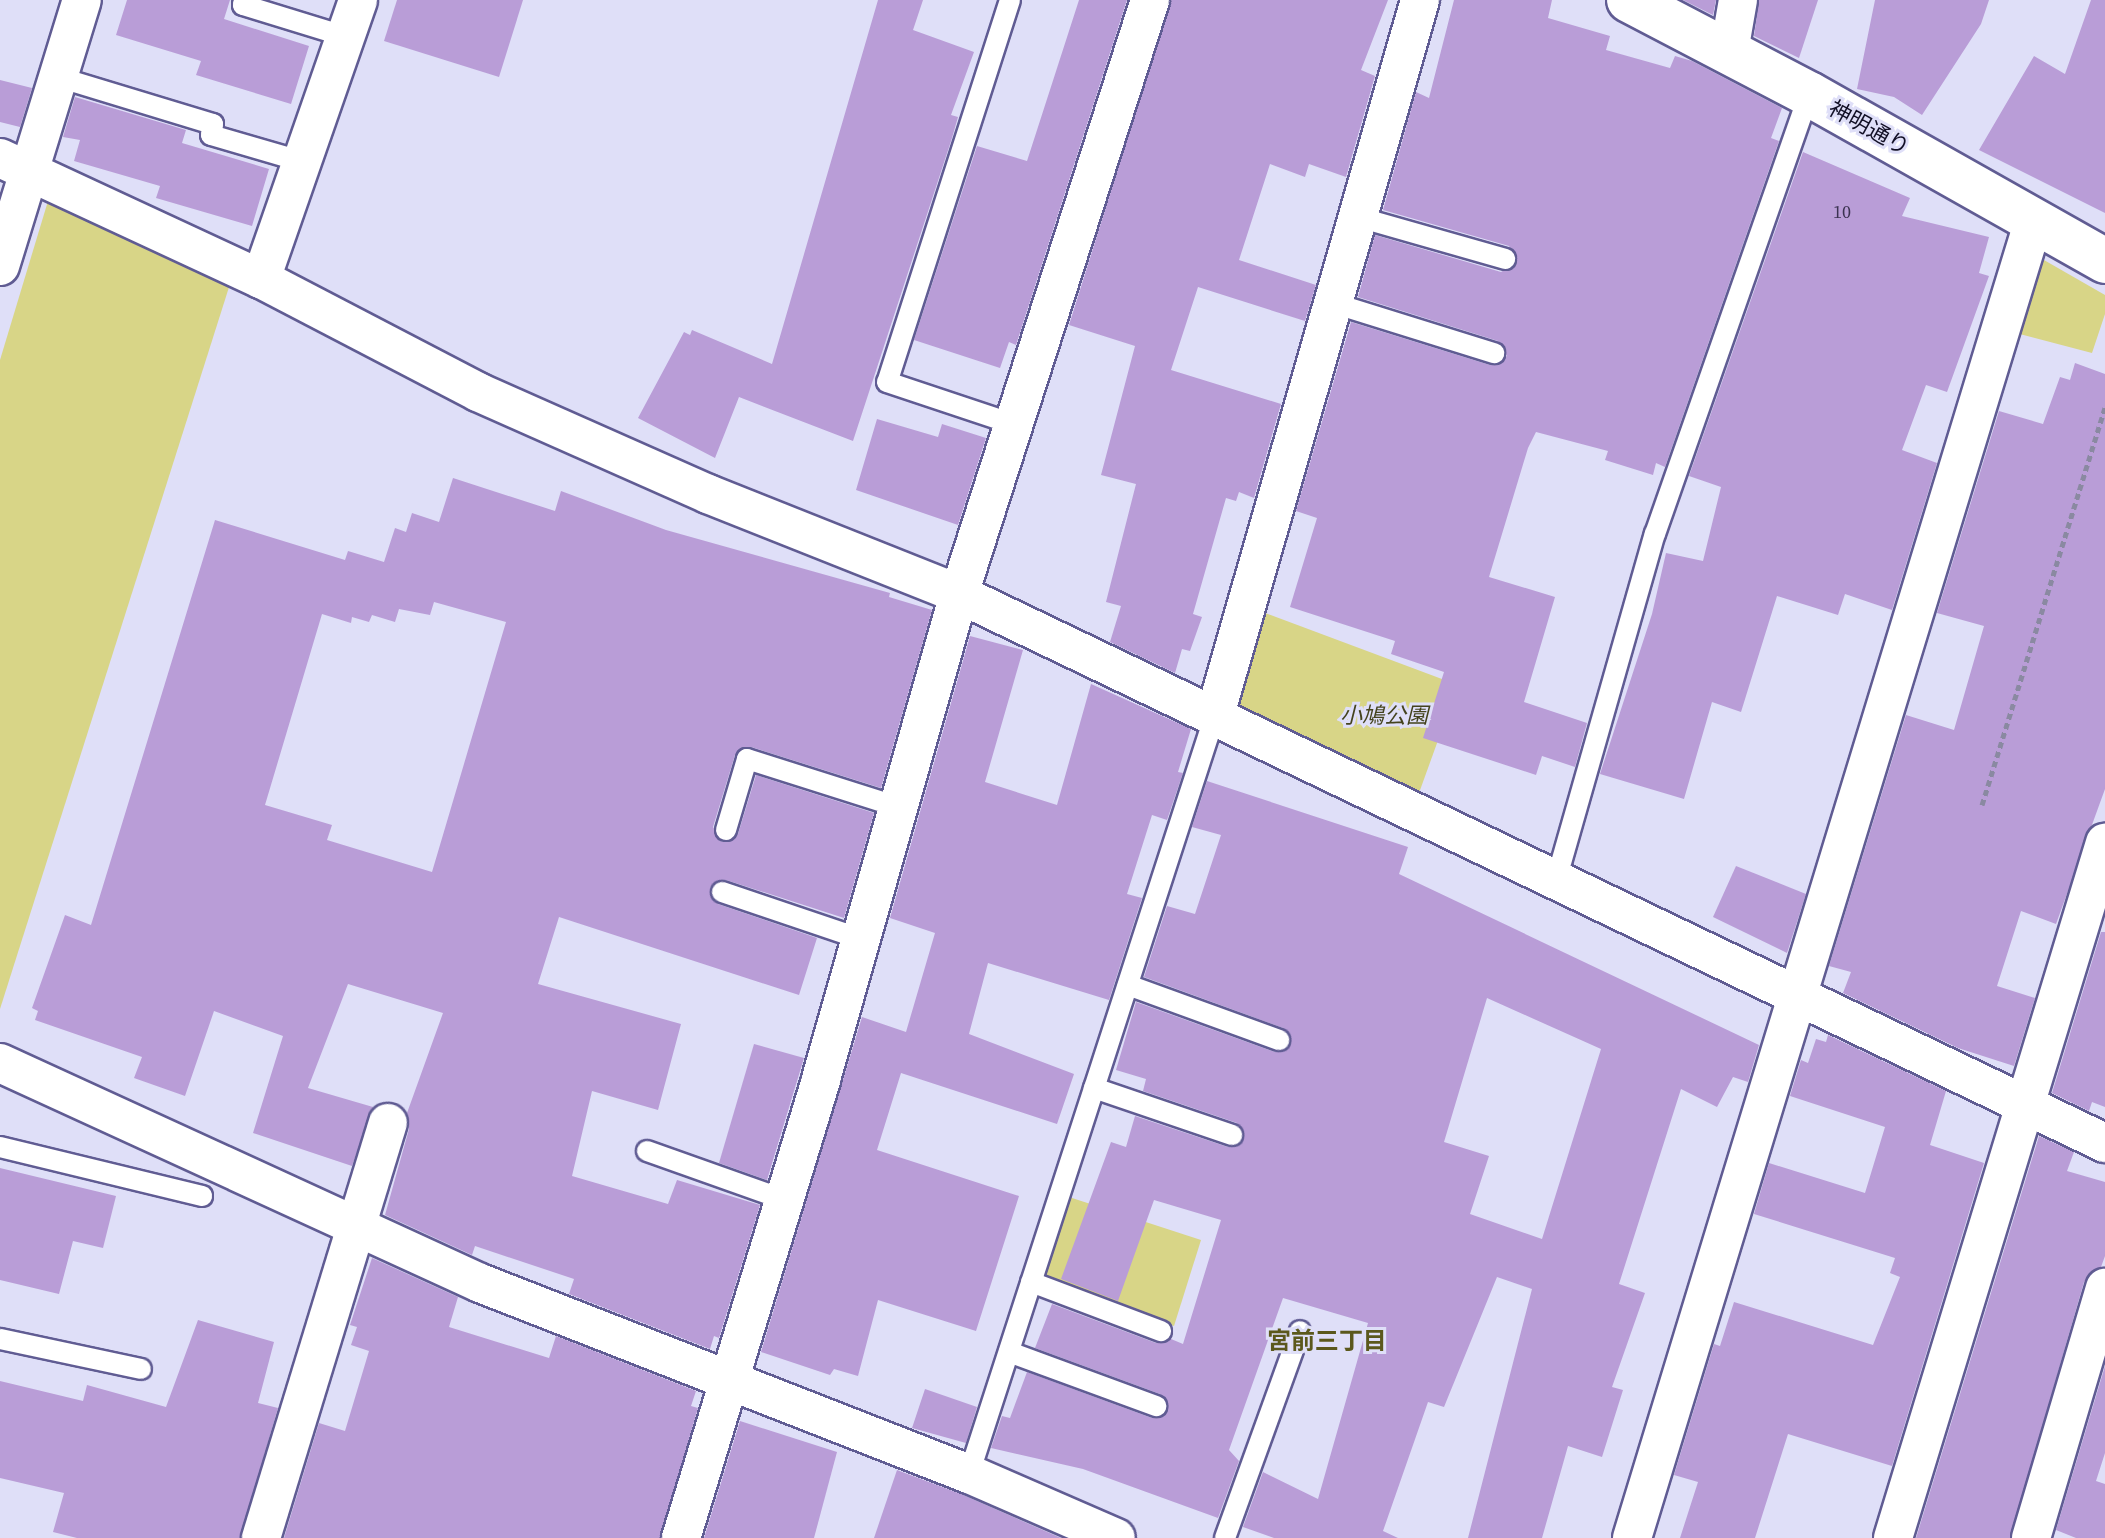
<!DOCTYPE html>
<meta charset="utf-8">
<style>
body{margin:0}
#map{position:relative;width:2105px;height:1538px;overflow:hidden;background:#dfdff8;font-family:"Source Serif 4","Noto Sans JP",serif}
div>[style]{position:absolute}
.green>*{inset:0;background:#d8d587}
.building>*{inset:0;background:#b99dd7}
.path>*{height:5px;margin-top:-2.5px;transform-origin:0;background:repeating-linear-gradient(90deg,#8a89a1 0 6px,transparent 0 10px)}
.roads{filter:drop-shadow(2px 0 #605c93) drop-shadow(-2px 0 #605c93) drop-shadow(0 2px #605c93) drop-shadow(0 -2px #605c93)}
.lane>*{height:20px;margin:-10px;padding:0 10px;transform-origin:10px;border-radius:10px;background:#fff}
.street>*{height:38px;margin:-19px;padding:0 19px;transform-origin:19px;border-radius:19px;background:#fff}
.secondary>*{height:44px;margin:-22px;padding:0 22px;transform-origin:22px;border-radius:22px;background:#fff}
span{translate:-50% -50%;white-space:nowrap;text-align:center;line-height:1.15;-webkit-text-stroke:6px #dfdff8;paint-order:stroke}
.number-label{font-size:18px;color:#3c3352}
.number-label span{-webkit-text-stroke-width:0}
.street-label{font-size:22px;color:#121026}
.park-label{font-size:22px;color:#44431e;font-style:italic}
.neighbourhood-label{font-size:24px;color:#5b581c;font-weight:700}
</style>
<div id="map">
<div class="green">
<i style="clip-path:polygon(48px 201px,230px 284px,0 1009px,0 360px)"></i>
<i style="clip-path:polygon(2037px 256px,2105px 295px,2105px 314px,2092px 353px,2012px 332px)"></i>
<i style="clip-path:polygon(1265px 613px,1458px 685px,1419px 793px,1235px 707px)"></i>
<i style="clip-path:polygon(1069px 1197px,1201px 1240px,1174px 1326px,1042px 1275px)"></i>
</div>
<div class="building">
<i style="clip-path:polygon(127px 0,230px 0,224px 19px,309px 46px,291px 104px,196px 75px,201px 61px,116px 35px)"></i>
<i style="clip-path:polygon(397px 0,523px 0,499px 77px,384px 41px)"></i>
<i style="clip-path:polygon(878px 0,923px 0,913px 30px,974px 52px,951px 115px,958px 117px,952px 138px,853px 441px,739px 397px,715px 458px,638px 418px,684px 332px,690px 335px,692px 330px,772px 364px)"></i>
<i style="clip-path:polygon(1079px 0,1127px 0,1016px 345px,1009px 342px,1000px 368px,914px 340px,977px 146px,1027px 161px)"></i>
<i style="clip-path:polygon(1171px 0,1388px 0,1361px 70px,1375px 76px,1346px 177px,1309px 164px,1305px 177px,1270px 164px,1239px 260px,1316px 285px,1305px 321px,1198px 287px,1171px 370px,1281px 404px,1254px 498px,1239px 492px,1236px 501px,1226px 498px,1193px 614px,1202px 617px,1190px 651px,1182px 649px,1175px 673px,1110px 642px,1121px 606px,1106px 602px,1136px 484px,1101px 475px,1135px 346px,1069px 325px)"></i>
<i style="clip-path:polygon(1454px 0,1552px 0,1548px 18px,1610px 36px,1606px 50px,1670px 68px,1675px 56px,1692px 61px,1782px 108px,1771px 138px,1779px 141px,1665px 467px,1656px 463px,1653px 475px,1605px 460px,1608px 451px,1536px 432px,1528px 448px,1489px 577px,1555px 597px,1524px 702px,1587px 723px,1575px 767px,1542px 756px,1536px 775px,1423px 738px,1444px 672px,1391px 654px,1395px 641px,1290px 607px,1317px 518px,1296px 511px,1351px 322px,1490px 365px,1507px 356px,1498px 341px,1358px 297px,1375px 235px,1501px 272px,1517px 263px,1509px 246px,1383px 210px,1416px 92px,1429px 98px)"></i>
<i style="clip-path:polygon(1683px 0,1716px 0,1713px 15px)"></i>
<i style="clip-path:polygon(1759px 0,1818px 0,1799px 58px,1754px 36px)"></i>
<i style="clip-path:polygon(1875px 0,1989px 0,1981px 24px,1922px 115px,1894px 97px,1857px 89px)"></i>
<i style="clip-path:polygon(2091px 0,2105px 0,2105px 213px,1979px 150px,2034px 56px,2065px 74px)"></i>
<i style="clip-path:polygon(0 80px,32px 88px,20px 127px,0 122px)"></i>
<i style="clip-path:polygon(75px 97px,186px 130px,182px 143px,269px 169px,252px 226px,156px 198px,160px 186px,74px 161px,80px 140px,63px 137px)"></i>
<i style="clip-path:polygon(1803px 152px,1910px 198px,1902px 216px,1989px 237px,1979px 273px,1989px 276px,1947px 392px,1926px 385px,1902px 450px,1937px 463px,1892px 610px,1845px 594px,1838px 615px,1777px 596px,1741px 712px,1712px 702px,1684px 799px,1600px 774px,1652px 614px,1666px 553px,1703px 561px,1721px 487px,1689px 476px)"></i>
<i style="clip-path:polygon(2075px 363px,2105px 374px,2105px 789px,2056px 924px,2021px 911px,1997px 986px,2035px 998px,2014px 1066px,1958px 1048px,1843px 993px,1851px 972px,1829px 966px,1906px 715px,1954px 730px,1984px 626px,1937px 613px,1999px 411px,2043px 424px,2060px 377px,2070px 380px)"></i>
<i style="clip-path:polygon(877px 419px,938px 437px,942px 424px,986px 438px,958px 525px,856px 490px)"></i>
<i style="clip-path:polygon(evenodd,453px 478px,555px 511px,561px 491px,666px 530px,890px 593px,889px 597px,932px 610px,881px 788px,751px 747px,735px 755px,713px 827px,722px 842px,738px 834px,756px 775px,874px 813px,844px 918px,726px 880px,710px 887px,718px 904px,817px 938px,799px 995px,559px 917px,538px 984px,681px 1024px,658px 1110px,592px 1091px,572px 1176px,668px 1204px,677px 1180px,760px 1205px,719px 1338px,714px 1336px,710px 1349px,569px 1294px,574px 1279px,475px 1246px,472px 1255px,385px 1215px,409px 1129px,407px 1113px,443px 1013px,348px 984px,308px 1088px,373px 1107px,352px 1166px,253px 1133px,283px 1036px,214px 1011px,185px 1096px,134px 1078px,142px 1057px,35px 1020px,38px 1011px,32px 1008px,65px 915px,91px 925px,215px 520px,345px 560px,348px 551px,384px 562px,395px 528px,406px 532px,412px 513px,439px 522px,453px 478px,434px 602px,506px 622px,432px 872px,327px 840px,332px 825px,265px 805px,322px 614px,351px 623px,352px 617px,369px 622px,372px 615px,395px 622px,399px 609px,430px 615px,434px 602px)"></i>
<i style="clip-path:polygon(970px 636px,1023px 650px,985px 782px,1057px 805px,1091px 684px,1191px 729px,1178px 772px,1183px 773px,1167px 820px,1152px 815px,1127px 894px,1142px 898px,1109px 1000px,988px 963px,969px 1034px,1074px 1074px,1057px 1124px,901px 1073px,877px 1150px,1019px 1196px,976px 1331px,878px 1300px,858px 1376px,834px 1369px,830px 1375px,761px 1352px,862px 1017px,906px 1032px,935px 933px,890px 918px)"></i>
<i style="clip-path:polygon(evenodd,1207px 781px,1408px 847px,1399px 874px,1759px 1045px,1748px 1082px,1733px 1077px,1717px 1107px,1681px 1089px,1619px 1284px,1645px 1293px,1612px 1387px,1623px 1390px,1602px 1457px,1568px 1446px,1542px 1538px,1468px 1538px,1532px 1289px,1497px 1277px,1444px 1407px,1428px 1402px,1383px 1531px,1398px 1538px,1274px 1538px,1243px 1527px,1263px 1472px,1318px 1499px,1368px 1323px,1283px 1298px,1229px 1450px,1239px 1461px,1218px 1518px,1083px 1469px,991px 1448px,1002px 1416px,1010px 1418px,1027px 1372px,1152px 1418px,1168px 1410px,1160px 1394px,1035px 1348px,1052px 1304px,1156px 1343px,1171px 1339px,1183px 1344px,1221px 1220px,1154px 1200px,1118px 1301px,1061px 1279px,1111px 1142px,1126px 1147px,1135px 1116px,1228px 1147px,1244px 1138px,1237px 1123px,1143px 1091px,1146px 1079px,1116px 1070px,1136px 1002px,1275px 1052px,1291px 1044px,1283px 1028px,1144px 977px,1167px 906px,1195px 914px,1221px 835px,1192px 827px,1207px 781px,1487px 998px,1601px 1049px,1542px 1239px,1470px 1214px,1489px 1156px,1444px 1142px,1487px 998px)"></i>
<i style="clip-path:polygon(1736px 866px,1806px 894px,1787px 953px,1713px 917px)"></i>
<i style="clip-path:polygon(2101px 932px,2105px 932px,2105px 1107px,2092px 1102px,2089px 1111px,2052px 1093px)"></i>
<i style="clip-path:polygon(1828px 1035px,1946px 1091px,1930px 1145px,1984px 1163px,1892px 1466px,1788px 1434px,1755px 1538px,1680px 1538px,1698px 1482px,1674px 1475px,1714px 1344px,1720px 1346px,1734px 1302px,1873px 1345px,1900px 1277px,1890px 1273px,1895px 1258px,1754px 1214px,1769px 1163px,1865px 1193px,1885px 1127px,1790px 1096px,1801px 1060px,1808px 1063px,1816px 1039px,1826px 1042px)"></i>
<i style="clip-path:polygon(754px 1044px,804px 1058px,767px 1180px,719px 1163px)"></i>
<i style="clip-path:polygon(2039px 1136px,2074px 1152px,2067px 1171px,2105px 1182px,2105px 1256px,2101px 1267px,2084px 1282px,2010px 1538px,1916px 1538px)"></i>
<i style="clip-path:polygon(0 1168px,116px 1196px,103px 1248px,73px 1241px,59px 1294px,0 1280px)"></i>
<i style="clip-path:polygon(372px 1258px,458px 1297px,449px 1327px,549px 1358px,556px 1336px,696px 1391px,691px 1406px,698px 1408px,660px 1538px,284px 1538px,319px 1423px,345px 1431px,369px 1351px,351px 1345px,357px 1327px,350px 1325px)"></i>
<i style="clip-path:polygon(198px 1320px,274px 1342px,258px 1403px,278px 1408px,240px 1538px,77px 1538px,53px 1532px,64px 1493px,0 1478px,0 1381px,83px 1401px,87px 1385px,166px 1407px)"></i>
<i style="clip-path:polygon(2105px 1366px,2105px 1453px,2096px 1481px,2105px 1484px,2105px 1538px,2076px 1538px,2056px 1530px)"></i>
<i style="clip-path:polygon(925px 1389px,977px 1407px,966px 1443px,912px 1428px)"></i>
<i style="clip-path:polygon(740px 1421px,837px 1452px,814px 1538px,704px 1538px)"></i>
<i style="clip-path:polygon(897px 1470px,961px 1494px,1061px 1538px,874px 1538px)"></i>
</div>
<div class="path">
<i style="left:1982px;top:805px;width:416px;rotate:-72.8deg"></i>
</div>
<div class="roads">
<div class="lane">
<i style="left:244px;top:0;width:5px;rotate:101deg"></i>
<i style="left:243px;top:5px;width:109px;rotate:17.1deg"></i>
<i style="left:1010px;top:0;width:401px;rotate:107.8deg"></i>
<i style="left:887px;top:382px;width:136px;rotate:18.4deg"></i>
<i style="left:58px;top:77px;width:162px;rotate:16.9deg"></i>
<i style="left:213px;top:124px;width:11px;rotate:100deg"></i>
<i style="left:211px;top:135px;width:97px;rotate:16.2deg"></i>
<i style="left:1358px;top:217px;width:153px;rotate:15.9deg"></i>
<i style="left:1333px;top:303px;width:169px;rotate:17.3deg"></i>
<i style="left:726px;top:830px;width:74px;rotate:-73.5deg"></i>
<i style="left:747px;top:759px;width:158px;rotate:17.6deg"></i>
<i style="left:1557px;top:877px;width:357px;rotate:-74.1deg"></i>
<i style="left:1655px;top:534px;width:466px;rotate:-70.7deg"></i>
<i style="left:722px;top:892px;width:147px;rotate:18.7deg"></i>
<i style="left:1128px;top:985px;width:161px;rotate:20deg"></i>
<i style="left:1094px;top:1088px;width:146px;rotate:18.8deg"></i>
<i style="left:0;top:1147px;width:208px;rotate:13.6deg"></i>
<i style="left:647px;top:1151px;width:146px;rotate:19.5deg"></i>
<i style="left:1031px;top:1282px;width:139px;rotate:20.7deg"></i>
<i style="left:0;top:1339px;width:144px;rotate:12deg"></i>
<i style="left:1009px;top:1352px;width:157px;rotate:20.2deg"></i>
<i style="left:969px;top:1474px;width:798px;rotate:-72.04deg"></i>
<i style="left:1225px;top:1538px;width:220px;rotate:-70.1deg"></i>
</div>
<div class="street">
<i style="left:1729px;top:52px;width:53px;rotate:-80.2deg"></i>
<i style="left:0;top:158px;width:288px;rotate:24.9deg"></i>
<i style="left:261px;top:279px;width:245px;rotate:27.5deg"></i>
<i style="left:478px;top:392px;width:252px;rotate:23.9deg"></i>
<i style="left:708px;top:494px;width:270px;rotate:21.7deg"></i>
<i style="left:959px;top:594px;width:1271px;rotate:25.6deg"></i>
<i style="left:0;top:266px;width:278px;rotate:-72.9deg"></i>
<i style="left:261px;top:279px;width:295px;rotate:-70.8deg"></i>
<i style="left:1215px;top:715px;width:744px;rotate:-74deg"></i>
<i style="left:0;top:1063px;width:528px;rotate:24.62deg"></i>
<i style="left:480px;top:1283px;width:525px;rotate:21.34deg"></i>
<i style="left:969px;top:1474px;width:160px;rotate:23.5deg"></i>
<i style="left:261px;top:1538px;width:434px;rotate:-73deg"></i>
<i style="left:681px;top:1538px;width:480px;rotate:-73deg"></i>
<i style="left:821px;top:1079px;width:504px;rotate:-74.12deg"></i>
<i style="left:959px;top:594px;width:624px;rotate:-72.17deg"></i>
<i style="left:1632px;top:1538px;width:1378px;rotate:-73.04deg"></i>
<i style="left:1893px;top:1538px;width:727px;rotate:-73.04deg"></i>
<i style="left:2031px;top:1538px;width:261px;rotate:-73.5deg"></i>
</div>
<div class="secondary">
<i style="left:1629px;top:0;width:203px;rotate:27.6deg"></i>
<i style="left:1809px;top:94px;width:340px;rotate:29.4deg"></i>
</div>
</div>
<div class="number-label">
<span style="left:1842px;top:212px">10</span>
</div>
<div class="street-label">
<span style="left:1869px;top:128px;rotate:29deg">神明通り</span>
</div>
<div class="park-label">
<span style="left:1384px;top:716px">小鳩公園</span>
</div>
<div class="neighbourhood-label">
<span style="left:1327px;top:1341px">宮前三丁目</span>
</div>
</div>
